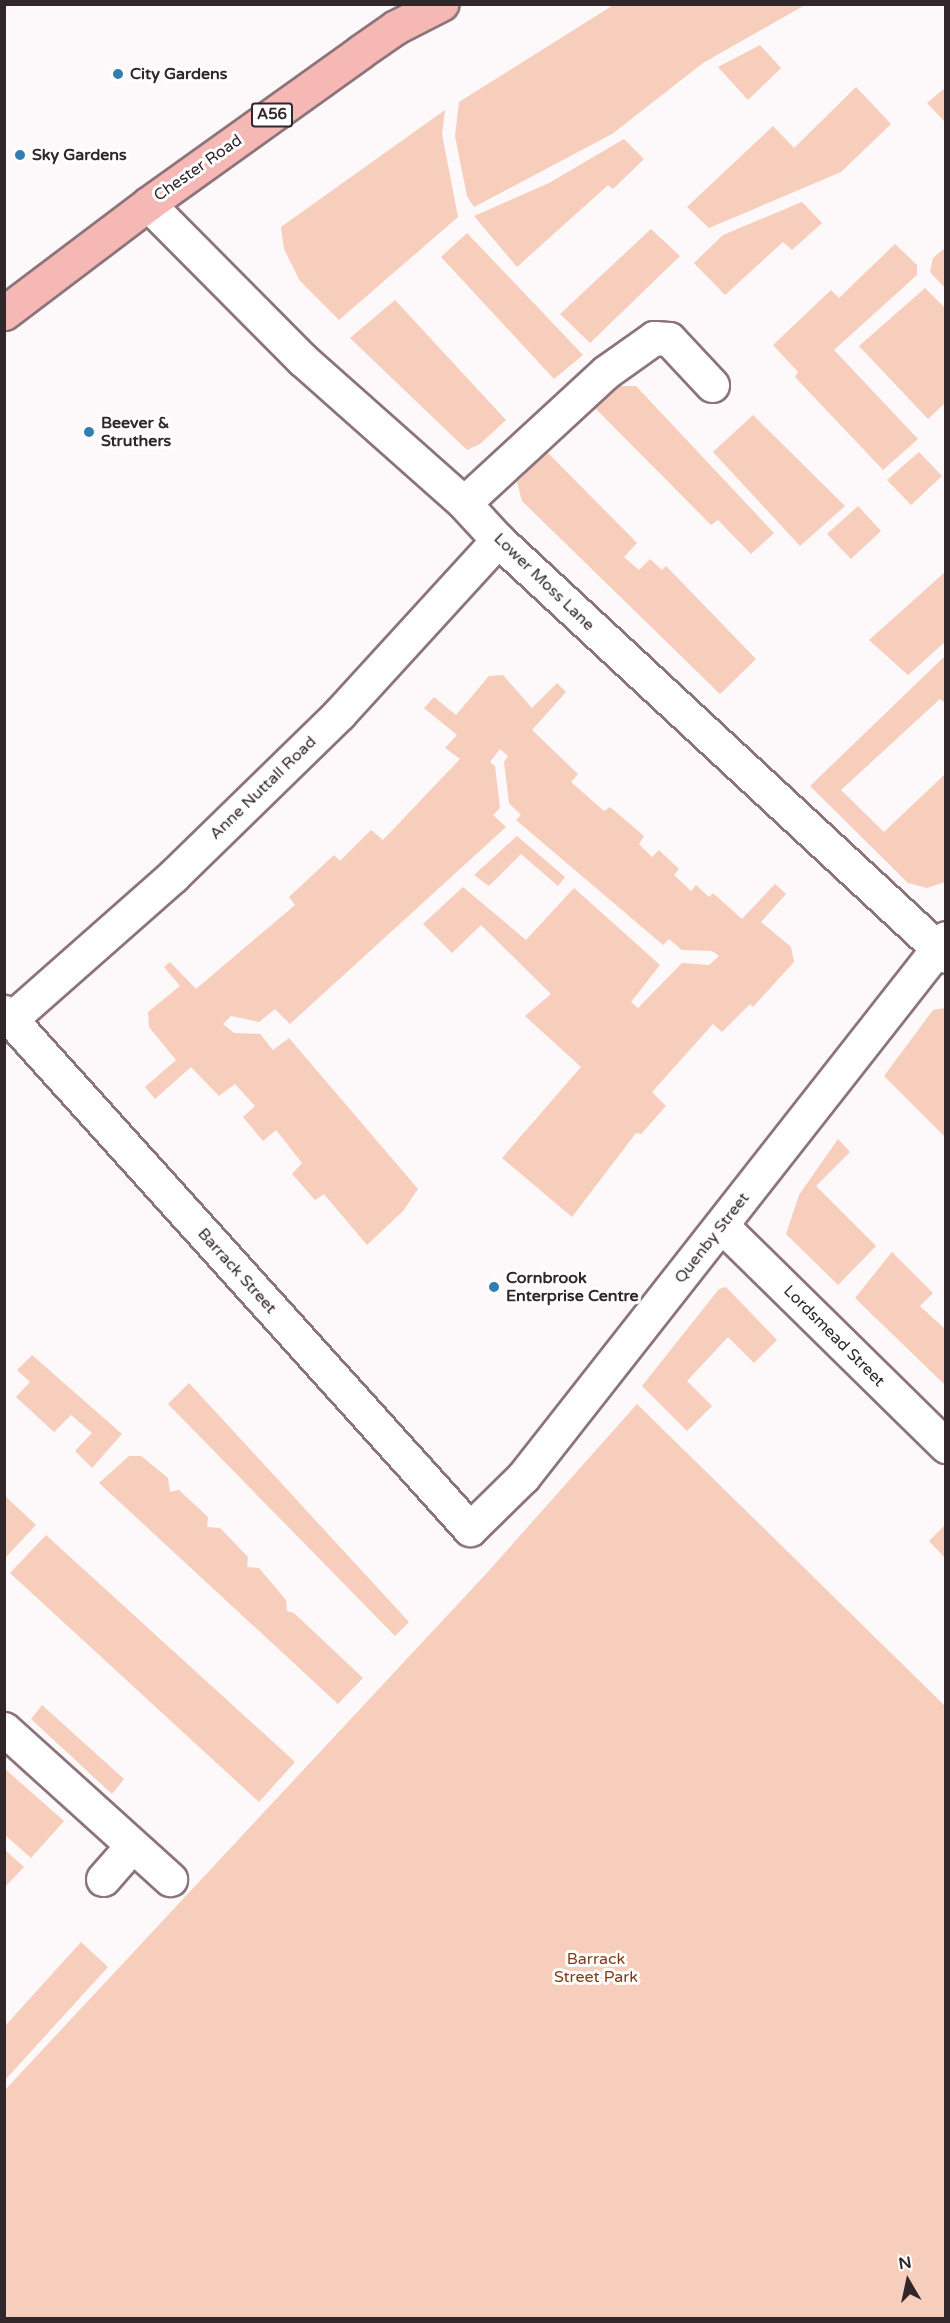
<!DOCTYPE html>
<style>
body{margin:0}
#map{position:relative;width:950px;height:2323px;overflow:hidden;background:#fdf8f9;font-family:"Varela Round",sans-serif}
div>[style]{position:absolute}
.green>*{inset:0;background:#f7cebb}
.roads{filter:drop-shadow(2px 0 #8c747b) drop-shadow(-2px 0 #8c747b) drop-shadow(0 2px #8c747b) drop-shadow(0 -2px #8c747b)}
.minor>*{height:33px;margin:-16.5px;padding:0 16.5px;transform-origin:16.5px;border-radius:16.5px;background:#fff}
.trunk>*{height:33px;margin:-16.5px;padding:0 16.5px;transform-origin:16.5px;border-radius:16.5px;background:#f6b8b4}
.dots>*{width:16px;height:16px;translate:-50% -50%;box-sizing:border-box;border:3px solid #fff;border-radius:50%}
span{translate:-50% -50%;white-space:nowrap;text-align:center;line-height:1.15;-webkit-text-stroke:6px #fff;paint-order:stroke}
.shield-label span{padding:2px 4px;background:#fff;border:2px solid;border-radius:4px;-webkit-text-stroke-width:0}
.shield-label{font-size:15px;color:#31272a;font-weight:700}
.poi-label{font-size:16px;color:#31272a;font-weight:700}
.left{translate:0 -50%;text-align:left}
.street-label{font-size:16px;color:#31272a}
.park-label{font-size:16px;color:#823c15}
.frame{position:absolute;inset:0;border:6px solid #31272a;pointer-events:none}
.north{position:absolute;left:878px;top:2251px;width:60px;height:60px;-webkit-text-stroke:4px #fff;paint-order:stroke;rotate:351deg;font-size:16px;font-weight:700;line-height:24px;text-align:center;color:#31272a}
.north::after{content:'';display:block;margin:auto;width:21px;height:27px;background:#31272a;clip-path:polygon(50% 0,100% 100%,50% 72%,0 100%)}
</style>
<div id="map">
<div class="green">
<i style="clip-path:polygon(615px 4px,805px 5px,703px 63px,612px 134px,474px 207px,467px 196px,455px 136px,459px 102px)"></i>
<i style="clip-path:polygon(760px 45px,781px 68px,748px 100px,718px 67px)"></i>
<i style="clip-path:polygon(856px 87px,891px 124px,841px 172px,709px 228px,687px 207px,773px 126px,794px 148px)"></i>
<i style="clip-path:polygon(945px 88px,945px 122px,927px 103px)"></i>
<i style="clip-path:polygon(445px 110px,442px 134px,458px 217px,339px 320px,300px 281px,284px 249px,281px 227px)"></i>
<i style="clip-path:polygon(624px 139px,644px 159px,613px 189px,608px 185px,517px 267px,474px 216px,549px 183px)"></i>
<i style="clip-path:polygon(802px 202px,822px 223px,792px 250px,783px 242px,725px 295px,694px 263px,723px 235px)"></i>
<i style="clip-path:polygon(651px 229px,680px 256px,590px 343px,560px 314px)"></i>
<i style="clip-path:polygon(467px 233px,583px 355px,554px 379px,441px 257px)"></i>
<i style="clip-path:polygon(895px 244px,917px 265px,917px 275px,834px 350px,918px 439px,883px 470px,795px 377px,798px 372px,773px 345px,831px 290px,839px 298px)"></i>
<i style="clip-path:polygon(945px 248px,945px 288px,930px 272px,933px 258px)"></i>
<i style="clip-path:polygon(925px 288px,945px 308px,945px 403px,928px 419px,859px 346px)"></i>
<i style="clip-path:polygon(395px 300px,506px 420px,480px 444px,467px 450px,350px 338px)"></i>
<i style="clip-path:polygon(619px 386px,636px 386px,774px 533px,751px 554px,718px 520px,711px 525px,595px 408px)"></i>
<i style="clip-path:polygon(753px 415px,845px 506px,800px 546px,713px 452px)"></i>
<i style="clip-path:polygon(547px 452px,637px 543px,624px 557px,639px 570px,650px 559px,662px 570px,666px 566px,756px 659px,720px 694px,522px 501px,517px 482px)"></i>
<i style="clip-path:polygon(919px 452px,942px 476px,911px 505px,887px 480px)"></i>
<i style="clip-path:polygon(858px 506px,881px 531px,851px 559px,827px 534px)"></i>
<i style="clip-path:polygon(945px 572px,945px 642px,908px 675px,869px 640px)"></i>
<i style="clip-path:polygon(945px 656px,945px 703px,940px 699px,841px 790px,884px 832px,945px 774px,945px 882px,927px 888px,908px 883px,810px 786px)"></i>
<i style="clip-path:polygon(503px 675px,532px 708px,557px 683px,566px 692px,532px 730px,578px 774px,571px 782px,604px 811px,610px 807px,644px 836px,639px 844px,652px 857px,659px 850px,679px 869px,674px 875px,691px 891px,696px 885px,709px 897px,713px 893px,742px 919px,775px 884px,786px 894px,761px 922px,791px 947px,794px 962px,753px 1007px,750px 1004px,722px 1032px,713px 1024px,686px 1054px,652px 1092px,666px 1106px,641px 1134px,636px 1133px,572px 1217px,502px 1158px,581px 1067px,525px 1016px,551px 994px,481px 925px,452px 953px,423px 924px,463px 887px,526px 940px,574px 888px,660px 965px,631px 1002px,638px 1008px,682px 963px,709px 965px,719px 956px,712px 951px,682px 950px,669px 939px,663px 945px,516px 820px,521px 815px,509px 803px,504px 762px,508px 756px,500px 749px,490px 762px,495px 766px,500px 808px,493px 815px,506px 827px,290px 1024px,275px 1009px,259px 1022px,231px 1016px,223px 1024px,234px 1033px,260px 1034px,273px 1050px,289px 1038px,418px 1189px,403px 1211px,367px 1245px,324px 1194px,315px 1200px,292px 1174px,302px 1163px,276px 1130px,263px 1141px,243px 1117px,255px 1106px,235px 1084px,219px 1096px,191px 1067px,155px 1099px,145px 1087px,176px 1060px,149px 1027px,148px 1012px,180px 986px,164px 967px,170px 962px,196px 989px,295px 905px,289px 897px,334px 855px,340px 861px,371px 830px,383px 840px,460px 759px,445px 748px,457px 735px,424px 708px,434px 697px,456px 715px,489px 676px)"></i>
<i style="clip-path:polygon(517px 836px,565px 877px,558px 886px,521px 854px,489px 886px,474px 875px)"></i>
<i style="clip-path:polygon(945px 1008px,945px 1137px,884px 1076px,933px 1010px)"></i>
<i style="clip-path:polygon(838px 1139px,850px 1152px,816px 1186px,876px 1246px,838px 1285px,786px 1234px,799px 1195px)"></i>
<i style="clip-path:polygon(892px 1252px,933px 1293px,920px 1306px,945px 1329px,945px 1385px,855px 1298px)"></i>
<i style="clip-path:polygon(726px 1287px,777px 1340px,754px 1363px,728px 1337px,687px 1381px,712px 1406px,687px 1431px,642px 1386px,719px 1289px)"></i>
<i style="clip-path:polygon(32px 1355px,122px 1434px,92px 1468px,75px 1451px,92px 1433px,71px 1415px,54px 1432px,16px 1397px,30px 1382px,17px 1370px)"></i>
<i style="clip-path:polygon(189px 1383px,409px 1622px,395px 1636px,168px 1404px)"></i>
<i style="clip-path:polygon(637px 1404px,945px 1706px,945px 2318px,5px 2318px,5px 2090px,485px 1575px)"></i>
<i style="clip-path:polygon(129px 1456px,141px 1456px,168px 1478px,170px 1492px,179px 1490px,208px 1517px,207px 1527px,220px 1528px,248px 1557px,247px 1567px,259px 1568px,286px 1600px,287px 1611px,294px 1613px,363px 1678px,338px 1704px,99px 1483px)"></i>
<i style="clip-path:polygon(5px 1496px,36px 1525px,5px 1558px,4px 1558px)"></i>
<i style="clip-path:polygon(945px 1525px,945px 1558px,929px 1541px)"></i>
<i style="clip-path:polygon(46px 1535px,295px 1762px,259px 1802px,10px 1573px)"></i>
<i style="clip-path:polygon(42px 1705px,124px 1779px,112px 1794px,31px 1719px)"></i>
<i style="clip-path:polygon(5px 1769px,64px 1821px,31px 1858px,5px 1835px)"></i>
<i style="clip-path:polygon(5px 1850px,24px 1867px,5px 1887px)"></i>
<i style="clip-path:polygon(81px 1942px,108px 1967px,5px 2080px,5px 2026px)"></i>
</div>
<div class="roads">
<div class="minor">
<i style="left:148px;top:204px;width:220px;rotate:45.2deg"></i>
<i style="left:303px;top:360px;width:215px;rotate:41.6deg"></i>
<i style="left:464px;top:503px;width:50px;rotate:47.4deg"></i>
<i style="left:498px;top:540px;width:611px;rotate:42.88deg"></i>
<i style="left:464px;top:503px;width:193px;rotate:-42.7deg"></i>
<i style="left:606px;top:372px;width:59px;rotate:-35.3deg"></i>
<i style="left:654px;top:338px;width:15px;rotate:4deg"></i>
<i style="left:669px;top:339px;width:63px;rotate:46.9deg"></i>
<i style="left:4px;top:1012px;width:696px;rotate:47.97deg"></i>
<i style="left:470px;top:1529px;width:74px;rotate:-44.5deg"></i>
<i style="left:523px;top:1477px;width:685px;rotate:-51.88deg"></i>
<i style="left:11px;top:1019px;width:216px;rotate:-41.4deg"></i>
<i style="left:173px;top:876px;width:232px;rotate:-44.3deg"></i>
<i style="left:339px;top:714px;width:236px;rotate:-47.6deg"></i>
<i style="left:722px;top:1226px;width:314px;rotate:44.5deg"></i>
<i style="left:4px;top:1729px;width:224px;rotate:42.1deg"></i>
<i style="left:103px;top:1879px;width:44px;rotate:-48.7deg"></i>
</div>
<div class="trunk">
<i style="left:4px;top:313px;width:181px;rotate:-37.1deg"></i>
<i style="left:148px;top:204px;width:261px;rotate:-35.6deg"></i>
<i style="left:360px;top:52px;width:44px;rotate:-34.8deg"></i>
<i style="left:396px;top:27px;width:51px;rotate:-27.1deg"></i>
</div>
</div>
<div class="dots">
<i style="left:118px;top:74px;background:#327eb1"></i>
<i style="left:20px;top:155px;background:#327eb1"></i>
<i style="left:89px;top:432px;background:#327eb1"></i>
<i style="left:494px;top:1287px;background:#327eb1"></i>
</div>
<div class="shield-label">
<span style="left:272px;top:115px">A56</span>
</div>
<div class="poi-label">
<span class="left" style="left:130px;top:74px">City Gardens</span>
<span class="left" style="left:32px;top:155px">Sky Gardens</span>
<span class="left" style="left:101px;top:432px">Beever &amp;<br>Struthers</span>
<span class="left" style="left:506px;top:1287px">Cornbrook<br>Enterprise Centre</span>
</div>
<div class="street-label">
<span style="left:198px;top:168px;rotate:-35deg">Chester Road</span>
<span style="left:544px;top:582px;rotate:44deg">Lower Moss Lane</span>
<span style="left:263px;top:788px;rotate:-44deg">Anne Nuttall Road</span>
<span style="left:712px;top:1238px;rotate:-52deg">Quenby Street</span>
<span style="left:237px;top:1271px;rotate:48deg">Barrack Street</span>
<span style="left:834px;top:1336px;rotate:45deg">Lordsmead Street</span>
</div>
<div class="park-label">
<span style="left:596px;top:1968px">Barrack<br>Street Park</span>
</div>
<div class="frame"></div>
<div class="north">N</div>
</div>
